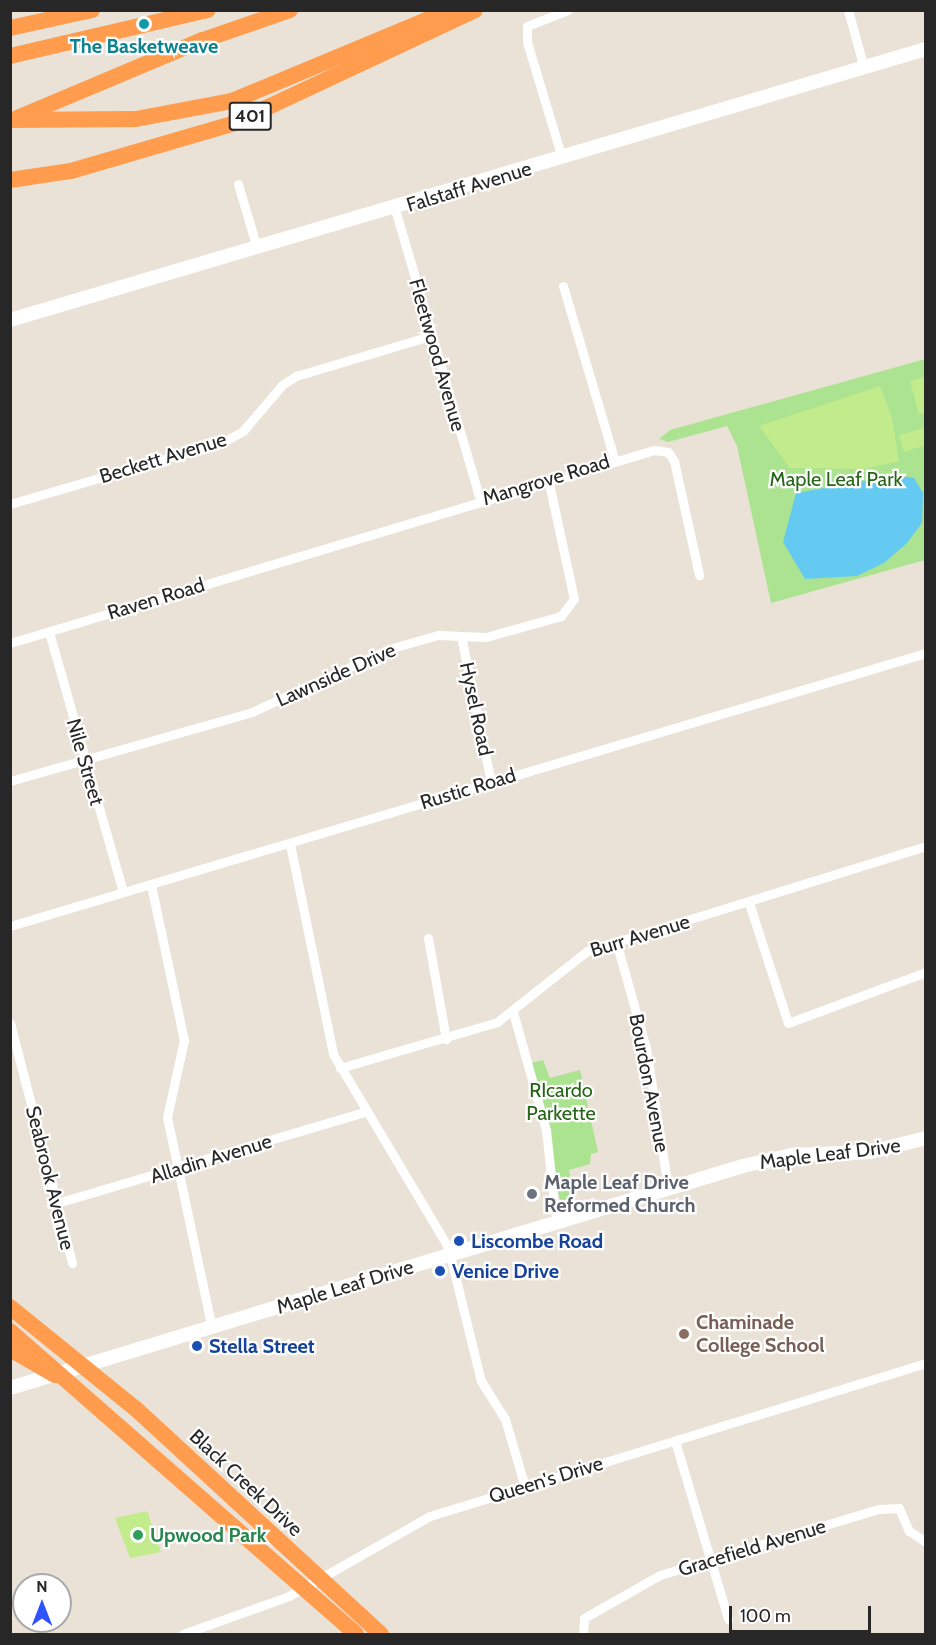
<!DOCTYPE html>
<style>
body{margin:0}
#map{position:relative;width:936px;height:1645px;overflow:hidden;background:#eae2d7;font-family:Cabin,sans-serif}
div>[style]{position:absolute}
.green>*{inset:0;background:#ace391}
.pitch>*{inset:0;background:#c2eb8c}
.water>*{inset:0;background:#65caf1}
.street>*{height:9px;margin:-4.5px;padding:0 4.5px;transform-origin:4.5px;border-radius:4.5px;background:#fff}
.secondary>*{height:14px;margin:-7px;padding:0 7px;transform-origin:7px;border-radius:7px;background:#fff}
.highway>*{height:16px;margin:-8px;padding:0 8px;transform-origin:8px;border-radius:8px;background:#ff9c4d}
.dots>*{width:16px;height:16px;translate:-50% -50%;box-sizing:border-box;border:3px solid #fff;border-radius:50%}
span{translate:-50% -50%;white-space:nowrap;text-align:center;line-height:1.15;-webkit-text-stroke:4.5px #fff;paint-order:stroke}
.shield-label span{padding:2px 4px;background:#fff;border:2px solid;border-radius:4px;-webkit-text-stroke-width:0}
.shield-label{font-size:18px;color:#272727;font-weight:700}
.culture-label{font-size:20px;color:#0d838f;font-weight:700}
.street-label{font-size:20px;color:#272727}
.park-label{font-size:20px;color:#266417}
.worship-label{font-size:20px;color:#5b616d;font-weight:700}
.left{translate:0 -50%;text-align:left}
.transit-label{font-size:20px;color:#164399;font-weight:700}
.education-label{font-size:20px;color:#785e54;font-weight:700}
.leisure-label{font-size:20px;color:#27864d;font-weight:700}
.frame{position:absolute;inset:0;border:12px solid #272727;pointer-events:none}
.north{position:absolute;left:12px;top:1573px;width:60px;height:60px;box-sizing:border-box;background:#fff;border:2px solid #a9a9a9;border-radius:50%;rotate:0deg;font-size:16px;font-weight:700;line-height:24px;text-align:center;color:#272727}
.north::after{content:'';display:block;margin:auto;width:21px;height:27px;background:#2f53ff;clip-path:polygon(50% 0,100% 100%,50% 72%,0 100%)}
.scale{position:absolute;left:729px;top:1606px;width:142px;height:27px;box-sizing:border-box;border:3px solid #272727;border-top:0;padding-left:8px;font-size:18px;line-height:21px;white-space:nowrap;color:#272727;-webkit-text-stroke:4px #fff;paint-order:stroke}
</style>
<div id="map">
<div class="green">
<i style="clip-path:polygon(925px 359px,925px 560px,771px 603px,737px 446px,727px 426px,668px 442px,659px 439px,670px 430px)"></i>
<i style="clip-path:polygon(543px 1060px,550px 1078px,580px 1070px,598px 1152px,591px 1154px,590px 1164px,569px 1170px,576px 1205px,562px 1209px,527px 1064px)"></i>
</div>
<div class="pitch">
<i style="clip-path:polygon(925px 377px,925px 412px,919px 414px,910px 381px)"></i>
<i style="clip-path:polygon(880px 386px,892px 418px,899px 461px,863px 469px,790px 468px,759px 426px)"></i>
<i style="clip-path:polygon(925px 428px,925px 445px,904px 452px,899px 435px)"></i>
<i style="clip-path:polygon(147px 1511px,161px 1552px,130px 1558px,115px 1518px)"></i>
</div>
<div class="water">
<i style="clip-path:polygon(896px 475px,914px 478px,923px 493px,922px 523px,907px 543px,884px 563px,857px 576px,805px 579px,783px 542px,796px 493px)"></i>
</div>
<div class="street">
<i style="left:848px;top:10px;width:60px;rotate:74.6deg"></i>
<i style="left:562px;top:158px;width:121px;rotate:-106.8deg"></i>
<i style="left:527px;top:42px;width:16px;rotate:-90deg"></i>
<i style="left:527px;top:26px;width:44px;rotate:-21.3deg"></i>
<i style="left:238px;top:184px;width:67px;rotate:73.5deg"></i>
<i style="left:395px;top:209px;width:303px;rotate:73.7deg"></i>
<i style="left:563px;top:286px;width:179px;rotate:73.5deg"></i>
<i style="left:10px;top:504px;width:224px;rotate:-16.3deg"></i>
<i style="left:225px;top:441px;width:21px;rotate:-29deg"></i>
<i style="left:243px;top:431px;width:60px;rotate:-49.7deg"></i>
<i style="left:282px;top:385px;width:17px;rotate:-33deg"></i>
<i style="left:296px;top:376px;width:140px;rotate:-16.6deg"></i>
<i style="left:49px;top:632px;width:269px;rotate:74.1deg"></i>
<i style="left:461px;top:636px;width:149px;rotate:78.4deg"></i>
<i style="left:10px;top:643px;width:672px;rotate:-16.68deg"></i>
<i style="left:654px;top:450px;width:14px;rotate:8deg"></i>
<i style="left:668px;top:452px;width:11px;rotate:56deg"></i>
<i style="left:674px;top:461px;width:117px;rotate:77.6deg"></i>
<i style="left:10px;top:781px;width:252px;rotate:-15.9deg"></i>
<i style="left:252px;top:712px;width:151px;rotate:-24.7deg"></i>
<i style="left:389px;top:649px;width:51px;rotate:-15.9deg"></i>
<i style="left:438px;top:635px;width:48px;rotate:2.4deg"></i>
<i style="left:486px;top:637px;width:78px;rotate:-15.6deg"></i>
<i style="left:561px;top:616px;width:21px;rotate:-53deg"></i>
<i style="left:574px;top:599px;width:119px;rotate:-102.2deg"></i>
<i style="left:290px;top:844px;width:214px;rotate:78.4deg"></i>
<i style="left:333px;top:1054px;width:225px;rotate:59.2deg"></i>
<i style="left:448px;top:1247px;width:138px;rotate:76.2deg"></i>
<i style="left:481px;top:1381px;width:45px;rotate:57.7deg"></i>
<i style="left:505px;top:1419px;width:71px;rotate:73.6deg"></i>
<i style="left:151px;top:885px;width:158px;rotate:78deg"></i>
<i style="left:184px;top:1040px;width:79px;rotate:102.4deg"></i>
<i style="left:167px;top:1117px;width:216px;rotate:78deg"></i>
<i style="left:749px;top:903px;width:126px;rotate:72deg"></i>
<i style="left:788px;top:1023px;width:147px;rotate:-20.3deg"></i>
<i style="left:10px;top:926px;width:956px;rotate:-16.6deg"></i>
<i style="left:428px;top:938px;width:103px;rotate:79.9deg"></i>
<i style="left:617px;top:945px;width:107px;rotate:74.3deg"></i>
<i style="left:646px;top:1048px;width:141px;rotate:81deg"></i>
<i style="left:513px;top:1012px;width:123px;rotate:74.4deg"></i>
<i style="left:546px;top:1130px;width:83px;rotate:83.8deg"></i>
<i style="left:10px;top:1023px;width:248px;rotate:75.5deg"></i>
<i style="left:340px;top:1068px;width:164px;rotate:-16.3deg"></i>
<i style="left:497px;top:1022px;width:115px;rotate:-38.3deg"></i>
<i style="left:587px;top:951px;width:355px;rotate:-17.2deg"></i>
<i style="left:57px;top:1203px;width:321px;rotate:-16.5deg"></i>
<i style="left:675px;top:1441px;width:186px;rotate:73.4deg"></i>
<i style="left:183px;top:1634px;width:113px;rotate:-19.7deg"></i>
<i style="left:289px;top:1596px;width:162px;rotate:-29.6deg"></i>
<i style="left:430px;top:1516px;width:519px;rotate:-17.14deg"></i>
<i style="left:583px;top:1634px;width:16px;rotate:-86deg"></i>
<i style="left:584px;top:1618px;width:87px;rotate:-29.5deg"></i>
<i style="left:660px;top:1575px;width:229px;rotate:-16.8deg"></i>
<i style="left:879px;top:1509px;width:20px;rotate:-3deg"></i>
<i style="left:899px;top:1508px;width:25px;rotate:67deg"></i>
<i style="left:909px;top:1531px;width:20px;rotate:33deg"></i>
</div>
<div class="secondary">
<i style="left:10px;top:320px;width:955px;rotate:-16.48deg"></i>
<i style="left:10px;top:1388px;width:766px;rotate:-16.85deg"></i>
<i style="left:743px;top:1166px;width:50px;rotate:-12.7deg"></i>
<i style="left:792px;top:1155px;width:78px;rotate:-2.2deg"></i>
<i style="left:870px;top:1152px;width:58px;rotate:-14deg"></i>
</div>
<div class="highway">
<i style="left:10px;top:28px;width:84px;rotate:-12.4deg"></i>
<i style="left:10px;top:56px;width:203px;rotate:-13.1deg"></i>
<i style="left:17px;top:118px;width:202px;rotate:-22.8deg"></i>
<i style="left:203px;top:40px;width:92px;rotate:-19deg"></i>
<i style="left:10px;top:120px;width:126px;rotate:-0.5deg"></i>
<i style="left:136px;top:119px;width:98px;rotate:-10.6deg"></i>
<i style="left:232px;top:101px;width:237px;rotate:-22.6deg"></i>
<i style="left:10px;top:180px;width:62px;rotate:-8.4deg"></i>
<i style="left:71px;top:171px;width:168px;rotate:-16.3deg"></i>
<i style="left:232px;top:124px;width:268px;rotate:-25.1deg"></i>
<i style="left:10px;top:1307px;width:162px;rotate:39deg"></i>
<i style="left:136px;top:1409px;width:333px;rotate:42.6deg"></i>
<i style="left:10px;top:1331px;width:460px;rotate:41.2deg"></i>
<i style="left:10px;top:1349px;width:52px;rotate:30deg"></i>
</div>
<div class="dots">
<i style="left:144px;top:24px;background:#0f9aa8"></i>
<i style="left:532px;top:1194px;background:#6b7280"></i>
<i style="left:459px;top:1241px;background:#1a4fb4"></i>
<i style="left:440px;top:1271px;background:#1a4fb4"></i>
<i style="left:684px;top:1334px;background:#8d6e63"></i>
<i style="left:197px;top:1346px;background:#1a4fb4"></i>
<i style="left:138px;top:1535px;background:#2e9e5b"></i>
</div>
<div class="shield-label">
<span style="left:250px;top:116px">401</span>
</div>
<div class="culture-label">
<span style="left:144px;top:46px">The Basketweave</span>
</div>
<div class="street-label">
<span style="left:469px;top:187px;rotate:-17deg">Falstaff Avenue</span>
<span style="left:437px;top:355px;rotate:74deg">Fleetwood Avenue</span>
<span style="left:163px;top:458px;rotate:-17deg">Beckett Avenue</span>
<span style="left:546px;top:480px;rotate:-17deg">Mangrove Road</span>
<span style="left:156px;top:599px;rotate:-17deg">Raven Road</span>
<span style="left:336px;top:675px;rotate:-24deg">Lawnside Drive</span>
<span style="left:476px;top:709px;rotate:78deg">Hysel Road</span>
<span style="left:85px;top:762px;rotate:74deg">Nile Street</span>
<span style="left:468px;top:789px;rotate:-17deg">Rustic Road</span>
<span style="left:640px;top:936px;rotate:-17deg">Burr Avenue</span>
<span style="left:649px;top:1083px;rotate:79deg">Bourdon Avenue</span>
<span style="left:830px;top:1154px;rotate:-7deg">Maple Leaf Drive</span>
<span style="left:211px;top:1159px;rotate:-17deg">Alladin Avenue</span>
<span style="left:50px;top:1178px;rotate:76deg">Seabrook Avenue</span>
<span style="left:345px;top:1287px;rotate:-17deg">Maple Leaf Drive</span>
<span style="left:546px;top:1480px;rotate:-17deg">Queen's Drive</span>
<span style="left:246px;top:1483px;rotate:43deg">Black Creek Drive</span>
<span style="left:752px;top:1548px;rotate:-17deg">Gracefield Avenue</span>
</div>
<div class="park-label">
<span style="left:836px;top:479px">Maple Leaf Park</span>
<span style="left:561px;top:1102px">RIcardo<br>Parkette</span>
</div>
<div class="worship-label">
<span class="left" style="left:544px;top:1194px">Maple Leaf Drive<br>Reformed Church</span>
</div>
<div class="transit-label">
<span class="left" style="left:471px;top:1241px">Liscombe Road</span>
<span class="left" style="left:452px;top:1271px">Venice Drive</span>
<span class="left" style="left:209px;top:1346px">Stella Street</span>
</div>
<div class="education-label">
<span class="left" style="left:696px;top:1334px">Chaminade<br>College School</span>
</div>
<div class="leisure-label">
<span class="left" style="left:150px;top:1535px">Upwood Park</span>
</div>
<div class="frame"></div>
<div class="north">N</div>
<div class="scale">100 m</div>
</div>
